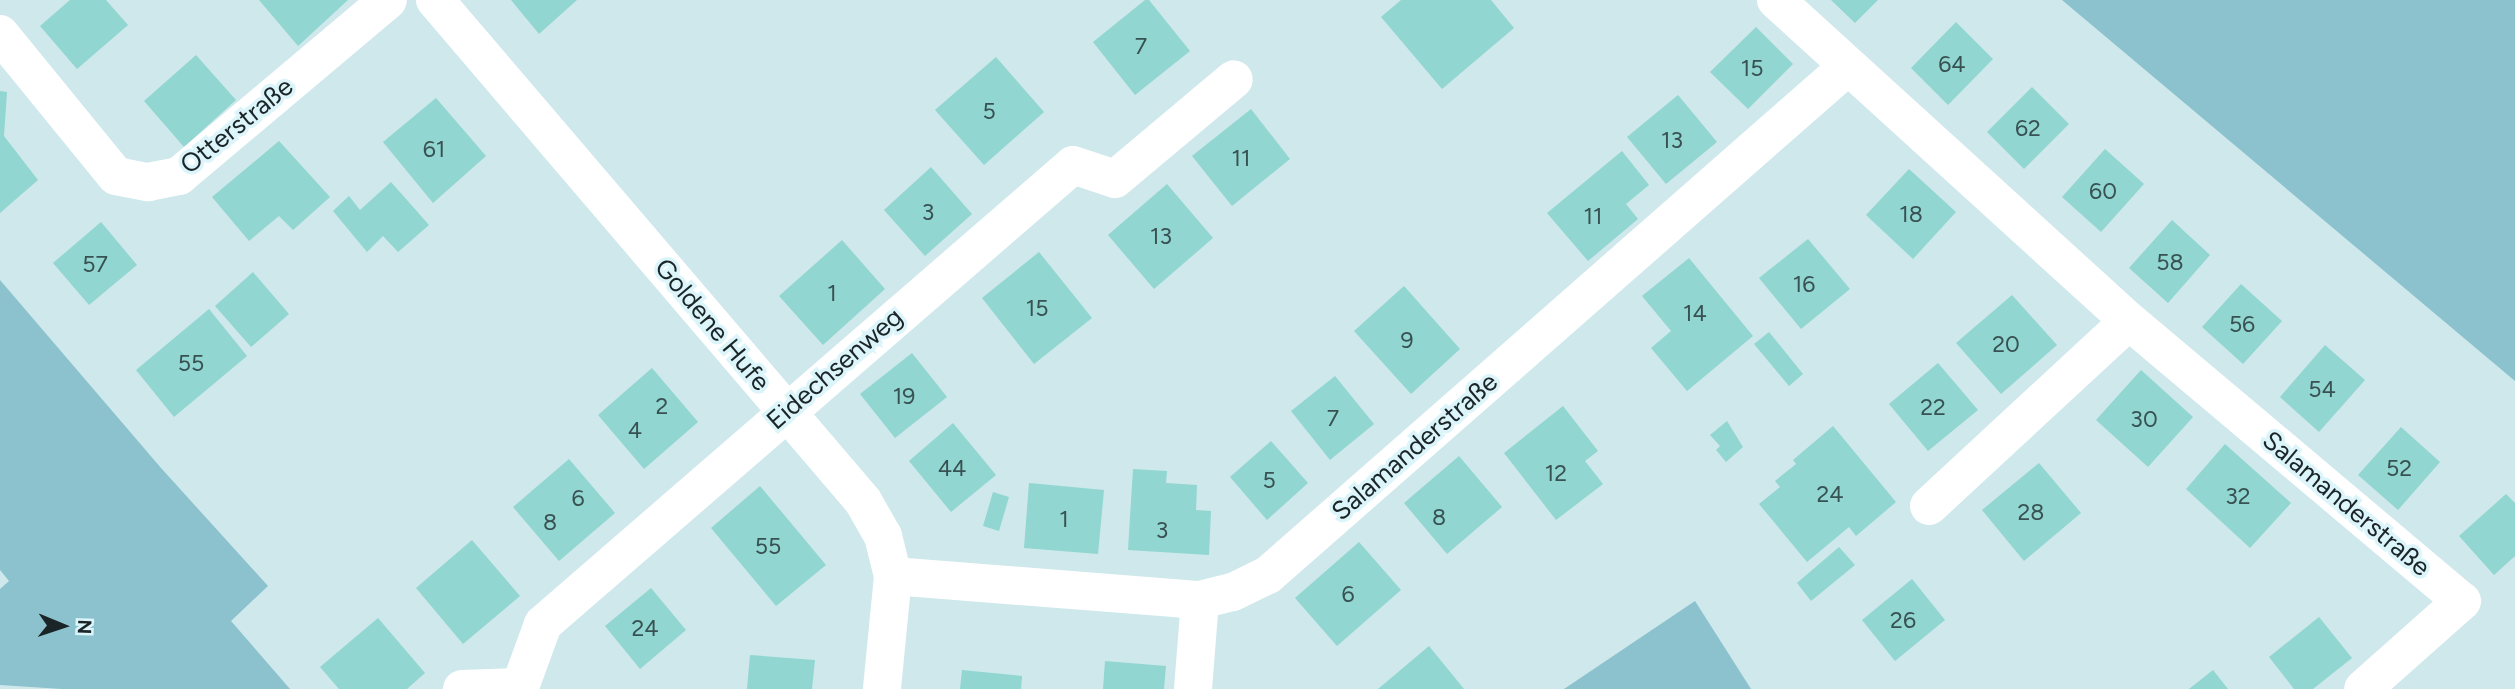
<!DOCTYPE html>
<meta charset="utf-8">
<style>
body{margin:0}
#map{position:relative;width:2515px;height:689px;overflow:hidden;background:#cee8ec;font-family:Figtree,sans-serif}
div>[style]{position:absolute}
.green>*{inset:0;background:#8bc2cd}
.building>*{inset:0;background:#91d6d1}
.minor>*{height:38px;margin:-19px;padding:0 19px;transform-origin:19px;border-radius:19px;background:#fff}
span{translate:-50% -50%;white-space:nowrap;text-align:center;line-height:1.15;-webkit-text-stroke:7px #dbf5fa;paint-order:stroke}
.number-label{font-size:23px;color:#385152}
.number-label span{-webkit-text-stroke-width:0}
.street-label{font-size:26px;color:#1b2527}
.north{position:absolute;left:28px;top:591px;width:70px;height:70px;-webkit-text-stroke:5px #dbf5fa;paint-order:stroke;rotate:92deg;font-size:19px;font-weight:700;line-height:28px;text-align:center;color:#1b2527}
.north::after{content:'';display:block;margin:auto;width:24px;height:32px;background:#1b2527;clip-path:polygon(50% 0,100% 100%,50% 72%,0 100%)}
</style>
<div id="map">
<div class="green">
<i style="clip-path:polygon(2062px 0,2515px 0,2515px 381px)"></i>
<i style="clip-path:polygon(0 280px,161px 468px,268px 586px,231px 621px,290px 689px,62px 689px,0 685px,0 589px,9px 581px,0 570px)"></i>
<i style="clip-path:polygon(1695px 601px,1751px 689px,1564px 689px)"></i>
</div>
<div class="building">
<i style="clip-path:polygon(70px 0,106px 0,128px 25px,77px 69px,40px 26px)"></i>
<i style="clip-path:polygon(259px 0,348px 0,298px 46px)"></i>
<i style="clip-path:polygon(511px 0,577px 0,539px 34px)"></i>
<i style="clip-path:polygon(1145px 0,1149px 0,1190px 51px,1135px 95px,1093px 42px)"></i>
<i style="clip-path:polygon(1401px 0,1491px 0,1514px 28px,1442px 89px,1381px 17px)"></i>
<i style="clip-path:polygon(1831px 0,1878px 0,1855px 23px)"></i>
<i style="clip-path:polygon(1956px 22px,1993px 59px,1948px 105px,1911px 68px)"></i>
<i style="clip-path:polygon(1756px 27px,1793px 64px,1748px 109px,1710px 72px)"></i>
<i style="clip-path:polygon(196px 55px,236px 100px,184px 147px,144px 101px)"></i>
<i style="clip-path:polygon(996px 57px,1044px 112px,984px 165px,935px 110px)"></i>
<i style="clip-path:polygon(2032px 87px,2069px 124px,2024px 169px,1987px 132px)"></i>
<i style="clip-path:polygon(0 91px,7px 92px,4px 136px,38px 180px,0 213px)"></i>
<i style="clip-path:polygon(1678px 95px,1717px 142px,1666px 184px,1627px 137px)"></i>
<i style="clip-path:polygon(436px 98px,486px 156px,433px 203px,383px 142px)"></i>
<i style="clip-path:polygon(1251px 109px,1290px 159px,1232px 206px,1192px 156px)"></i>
<i style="clip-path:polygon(279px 141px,330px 197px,293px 230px,279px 216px,249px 241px,212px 197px)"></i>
<i style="clip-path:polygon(2105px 149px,2144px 184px,2101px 232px,2062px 197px)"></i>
<i style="clip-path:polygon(1622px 151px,1649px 185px,1626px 204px,1638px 219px,1588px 261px,1547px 213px)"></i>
<i style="clip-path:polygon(931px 167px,972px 214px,925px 256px,884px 210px)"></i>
<i style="clip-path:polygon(1909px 169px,1956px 212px,1913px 259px,1866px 215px)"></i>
<i style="clip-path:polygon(391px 182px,429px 225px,398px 252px,383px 236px,367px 252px,333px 211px,349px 196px,360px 210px)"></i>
<i style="clip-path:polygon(1167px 184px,1213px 238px,1154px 289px,1108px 235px)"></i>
<i style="clip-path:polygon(2172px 220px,2210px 255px,2168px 303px,2129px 268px)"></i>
<i style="clip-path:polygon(101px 222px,137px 265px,89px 305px,53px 263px)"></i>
<i style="clip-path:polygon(1808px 239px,1850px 289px,1801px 329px,1759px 278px)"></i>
<i style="clip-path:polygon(842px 240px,885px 289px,823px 345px,779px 296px)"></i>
<i style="clip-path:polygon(1039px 252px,1092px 318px,1034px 364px,982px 298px)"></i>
<i style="clip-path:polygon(1689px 258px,1753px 336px,1687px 391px,1651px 348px,1671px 331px,1642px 296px)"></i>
<i style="clip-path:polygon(253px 272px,289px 314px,251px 347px,215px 306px)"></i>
<i style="clip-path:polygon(2241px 284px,2282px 321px,2243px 364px,2202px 327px)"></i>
<i style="clip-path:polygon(1404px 286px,1460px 349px,1411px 394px,1354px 331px)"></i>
<i style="clip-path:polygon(2012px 295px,2057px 345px,2001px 394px,1956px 343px)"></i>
<i style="clip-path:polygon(209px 309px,247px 356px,174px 417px,136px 370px)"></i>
<i style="clip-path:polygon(1769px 332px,1803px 374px,1789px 386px,1754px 344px)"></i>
<i style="clip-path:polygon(2325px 345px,2365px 380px,2319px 432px,2280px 397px)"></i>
<i style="clip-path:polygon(912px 353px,947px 397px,895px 438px,860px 394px)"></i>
<i style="clip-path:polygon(1938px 363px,1978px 410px,1928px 451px,1889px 404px)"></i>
<i style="clip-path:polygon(652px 368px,698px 422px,644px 469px,598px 415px)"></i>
<i style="clip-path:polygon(2141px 370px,2193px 417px,2148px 467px,2096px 420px)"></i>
<i style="clip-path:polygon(1335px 376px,1374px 424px,1330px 460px,1291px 411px)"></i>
<i style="clip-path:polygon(1563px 406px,1598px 451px,1585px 461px,1603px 484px,1556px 520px,1504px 453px)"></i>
<i style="clip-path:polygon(1727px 421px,1743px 447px,1726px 462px,1716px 450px,1720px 446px,1710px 435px)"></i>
<i style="clip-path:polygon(953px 423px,996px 475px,951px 512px,909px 461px)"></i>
<i style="clip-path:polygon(1833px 426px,1896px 502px,1856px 536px,1849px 527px,1807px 562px,1759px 504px,1780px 487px,1775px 481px,1796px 464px,1793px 460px)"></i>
<i style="clip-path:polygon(2401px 427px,2440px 462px,2398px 510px,2358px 475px)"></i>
<i style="clip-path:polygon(1271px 441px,1308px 483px,1267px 520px,1230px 477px)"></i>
<i style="clip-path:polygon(2225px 444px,2291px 503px,2250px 548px,2186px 489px)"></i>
<i style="clip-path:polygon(1459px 456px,1502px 507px,1447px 554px,1404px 503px)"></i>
<i style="clip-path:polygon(569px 459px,615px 513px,559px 561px,513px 507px)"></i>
<i style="clip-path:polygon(2039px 463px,2081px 513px,2024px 561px,1982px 510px)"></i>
<i style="clip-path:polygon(1133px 469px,1167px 471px,1166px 483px,1197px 485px,1196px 510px,1211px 511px,1209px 555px,1128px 550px)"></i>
<i style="clip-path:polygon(1029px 483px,1104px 490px,1098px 554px,1024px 548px)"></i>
<i style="clip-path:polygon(760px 486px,826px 565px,776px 606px,711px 528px)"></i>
<i style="clip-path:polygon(993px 492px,1009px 497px,999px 531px,983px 526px)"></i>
<i style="clip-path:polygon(2506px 494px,2515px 503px,2515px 556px,2494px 575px,2459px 536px)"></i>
<i style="clip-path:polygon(472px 540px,520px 596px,463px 644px,416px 588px)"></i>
<i style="clip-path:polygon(1359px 542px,1401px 590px,1337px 646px,1295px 598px)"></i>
<i style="clip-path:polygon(1839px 547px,1855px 565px,1811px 601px,1797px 583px)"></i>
<i style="clip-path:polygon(1912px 579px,1945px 620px,1895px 661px,1862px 620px)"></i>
<i style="clip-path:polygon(651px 588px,686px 630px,640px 669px,605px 626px)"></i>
<i style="clip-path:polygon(2319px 617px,2352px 658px,2313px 689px,2294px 689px,2269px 657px)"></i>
<i style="clip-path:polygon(378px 618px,425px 673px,407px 689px,339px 689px,320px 667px)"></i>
<i style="clip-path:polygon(1429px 646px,1464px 689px,1378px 689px)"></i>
<i style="clip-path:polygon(750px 655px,815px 660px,812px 689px,747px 689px)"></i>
<i style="clip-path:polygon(1105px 661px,1166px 666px,1164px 689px,1103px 689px)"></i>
<i style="clip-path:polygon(962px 670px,1022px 676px,1021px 689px,960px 689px)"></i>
<i style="clip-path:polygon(2213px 670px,2228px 689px,2189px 689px)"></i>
</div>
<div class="minor">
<i style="left:435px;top:0;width:659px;rotate:49.49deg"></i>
<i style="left:863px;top:501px;width:40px;rotate:60.3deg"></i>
<i style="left:883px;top:536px;width:41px;rotate:76deg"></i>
<i style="left:893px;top:576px;width:114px;rotate:95.6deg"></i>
<i style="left:1776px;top:0;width:477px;rotate:42.3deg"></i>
<i style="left:2129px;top:321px;width:435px;rotate:40.1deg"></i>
<i style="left:2462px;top:601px;width:132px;rotate:138.4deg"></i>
<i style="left:0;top:34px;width:183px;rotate:50.8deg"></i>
<i style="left:116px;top:176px;width:33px;rotate:11deg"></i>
<i style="left:148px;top:182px;width:32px;rotate:-11deg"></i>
<i style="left:179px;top:176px;width:273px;rotate:-40.1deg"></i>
<i style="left:1929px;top:506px;width:272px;rotate:-42.8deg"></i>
<i style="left:893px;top:576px;width:308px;rotate:4.5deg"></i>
<i style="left:1200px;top:600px;width:34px;rotate:-14deg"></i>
<i style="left:1233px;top:592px;width:39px;rotate:-26deg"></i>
<i style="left:1268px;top:575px;width:770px;rotate:-41.26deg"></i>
<i style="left:462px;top:689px;width:58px;rotate:-2deg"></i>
<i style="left:520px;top:687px;width:67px;rotate:-69.9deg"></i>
<i style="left:543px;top:624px;width:701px;rotate:-40.89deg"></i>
<i style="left:1073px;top:165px;width:44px;rotate:18.4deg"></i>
<i style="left:1115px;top:179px;width:155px;rotate:-40deg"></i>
<i style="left:1193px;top:689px;width:89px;rotate:-85.5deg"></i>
</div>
<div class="number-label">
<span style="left:1141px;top:46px">7</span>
<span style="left:1952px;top:64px">64</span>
<span style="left:1752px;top:68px">15</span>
<span style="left:989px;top:111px">5</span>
<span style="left:2028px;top:128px">62</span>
<span style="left:1672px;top:140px">13</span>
<span style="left:434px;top:149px">61</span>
<span style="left:1241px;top:158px">11</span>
<span style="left:2103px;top:191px">60</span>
<span style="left:928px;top:212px">3</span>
<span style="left:1911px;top:214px">18</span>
<span style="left:1593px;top:216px">11</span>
<span style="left:1161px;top:236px">13</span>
<span style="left:2170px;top:262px">58</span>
<span style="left:95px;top:264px">57</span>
<span style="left:1804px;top:284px">16</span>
<span style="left:832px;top:293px">1</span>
<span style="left:1037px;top:308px">15</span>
<span style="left:1695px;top:313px">14</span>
<span style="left:2242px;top:324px">56</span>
<span style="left:1407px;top:340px">9</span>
<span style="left:2006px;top:344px">20</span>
<span style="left:191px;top:363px">55</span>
<span style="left:2322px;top:389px">54</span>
<span style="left:904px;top:396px">19</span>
<span style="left:662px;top:406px">2</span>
<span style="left:1933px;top:407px">22</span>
<span style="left:1333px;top:418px">7</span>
<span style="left:2144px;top:419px">30</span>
<span style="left:635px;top:430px">4</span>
<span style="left:952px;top:468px">44</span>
<span style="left:2399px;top:468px">52</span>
<span style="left:1556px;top:473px">12</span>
<span style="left:1269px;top:480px">5</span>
<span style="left:1830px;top:494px">24</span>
<span style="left:2238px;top:496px">32</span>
<span style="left:578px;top:498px">6</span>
<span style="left:2031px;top:512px">28</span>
<span style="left:1439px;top:517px">8</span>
<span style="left:1064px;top:519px">1</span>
<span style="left:550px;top:522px">8</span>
<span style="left:1162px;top:530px">3</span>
<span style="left:768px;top:546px">55</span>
<span style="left:1348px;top:594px">6</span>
<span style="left:1903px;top:620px">26</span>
<span style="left:645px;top:628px">24</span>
</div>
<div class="street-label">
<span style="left:237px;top:126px;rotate:-39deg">Otterstraße</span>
<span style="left:712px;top:325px;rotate:50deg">Goldene Hufe</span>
<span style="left:835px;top:369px;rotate:-41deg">Eidechsenweg</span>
<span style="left:1415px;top:447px;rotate:-41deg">Salamanderstraße</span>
<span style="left:2346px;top:504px;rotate:40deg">Salamanderstraße</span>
</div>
<div class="north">N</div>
</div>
